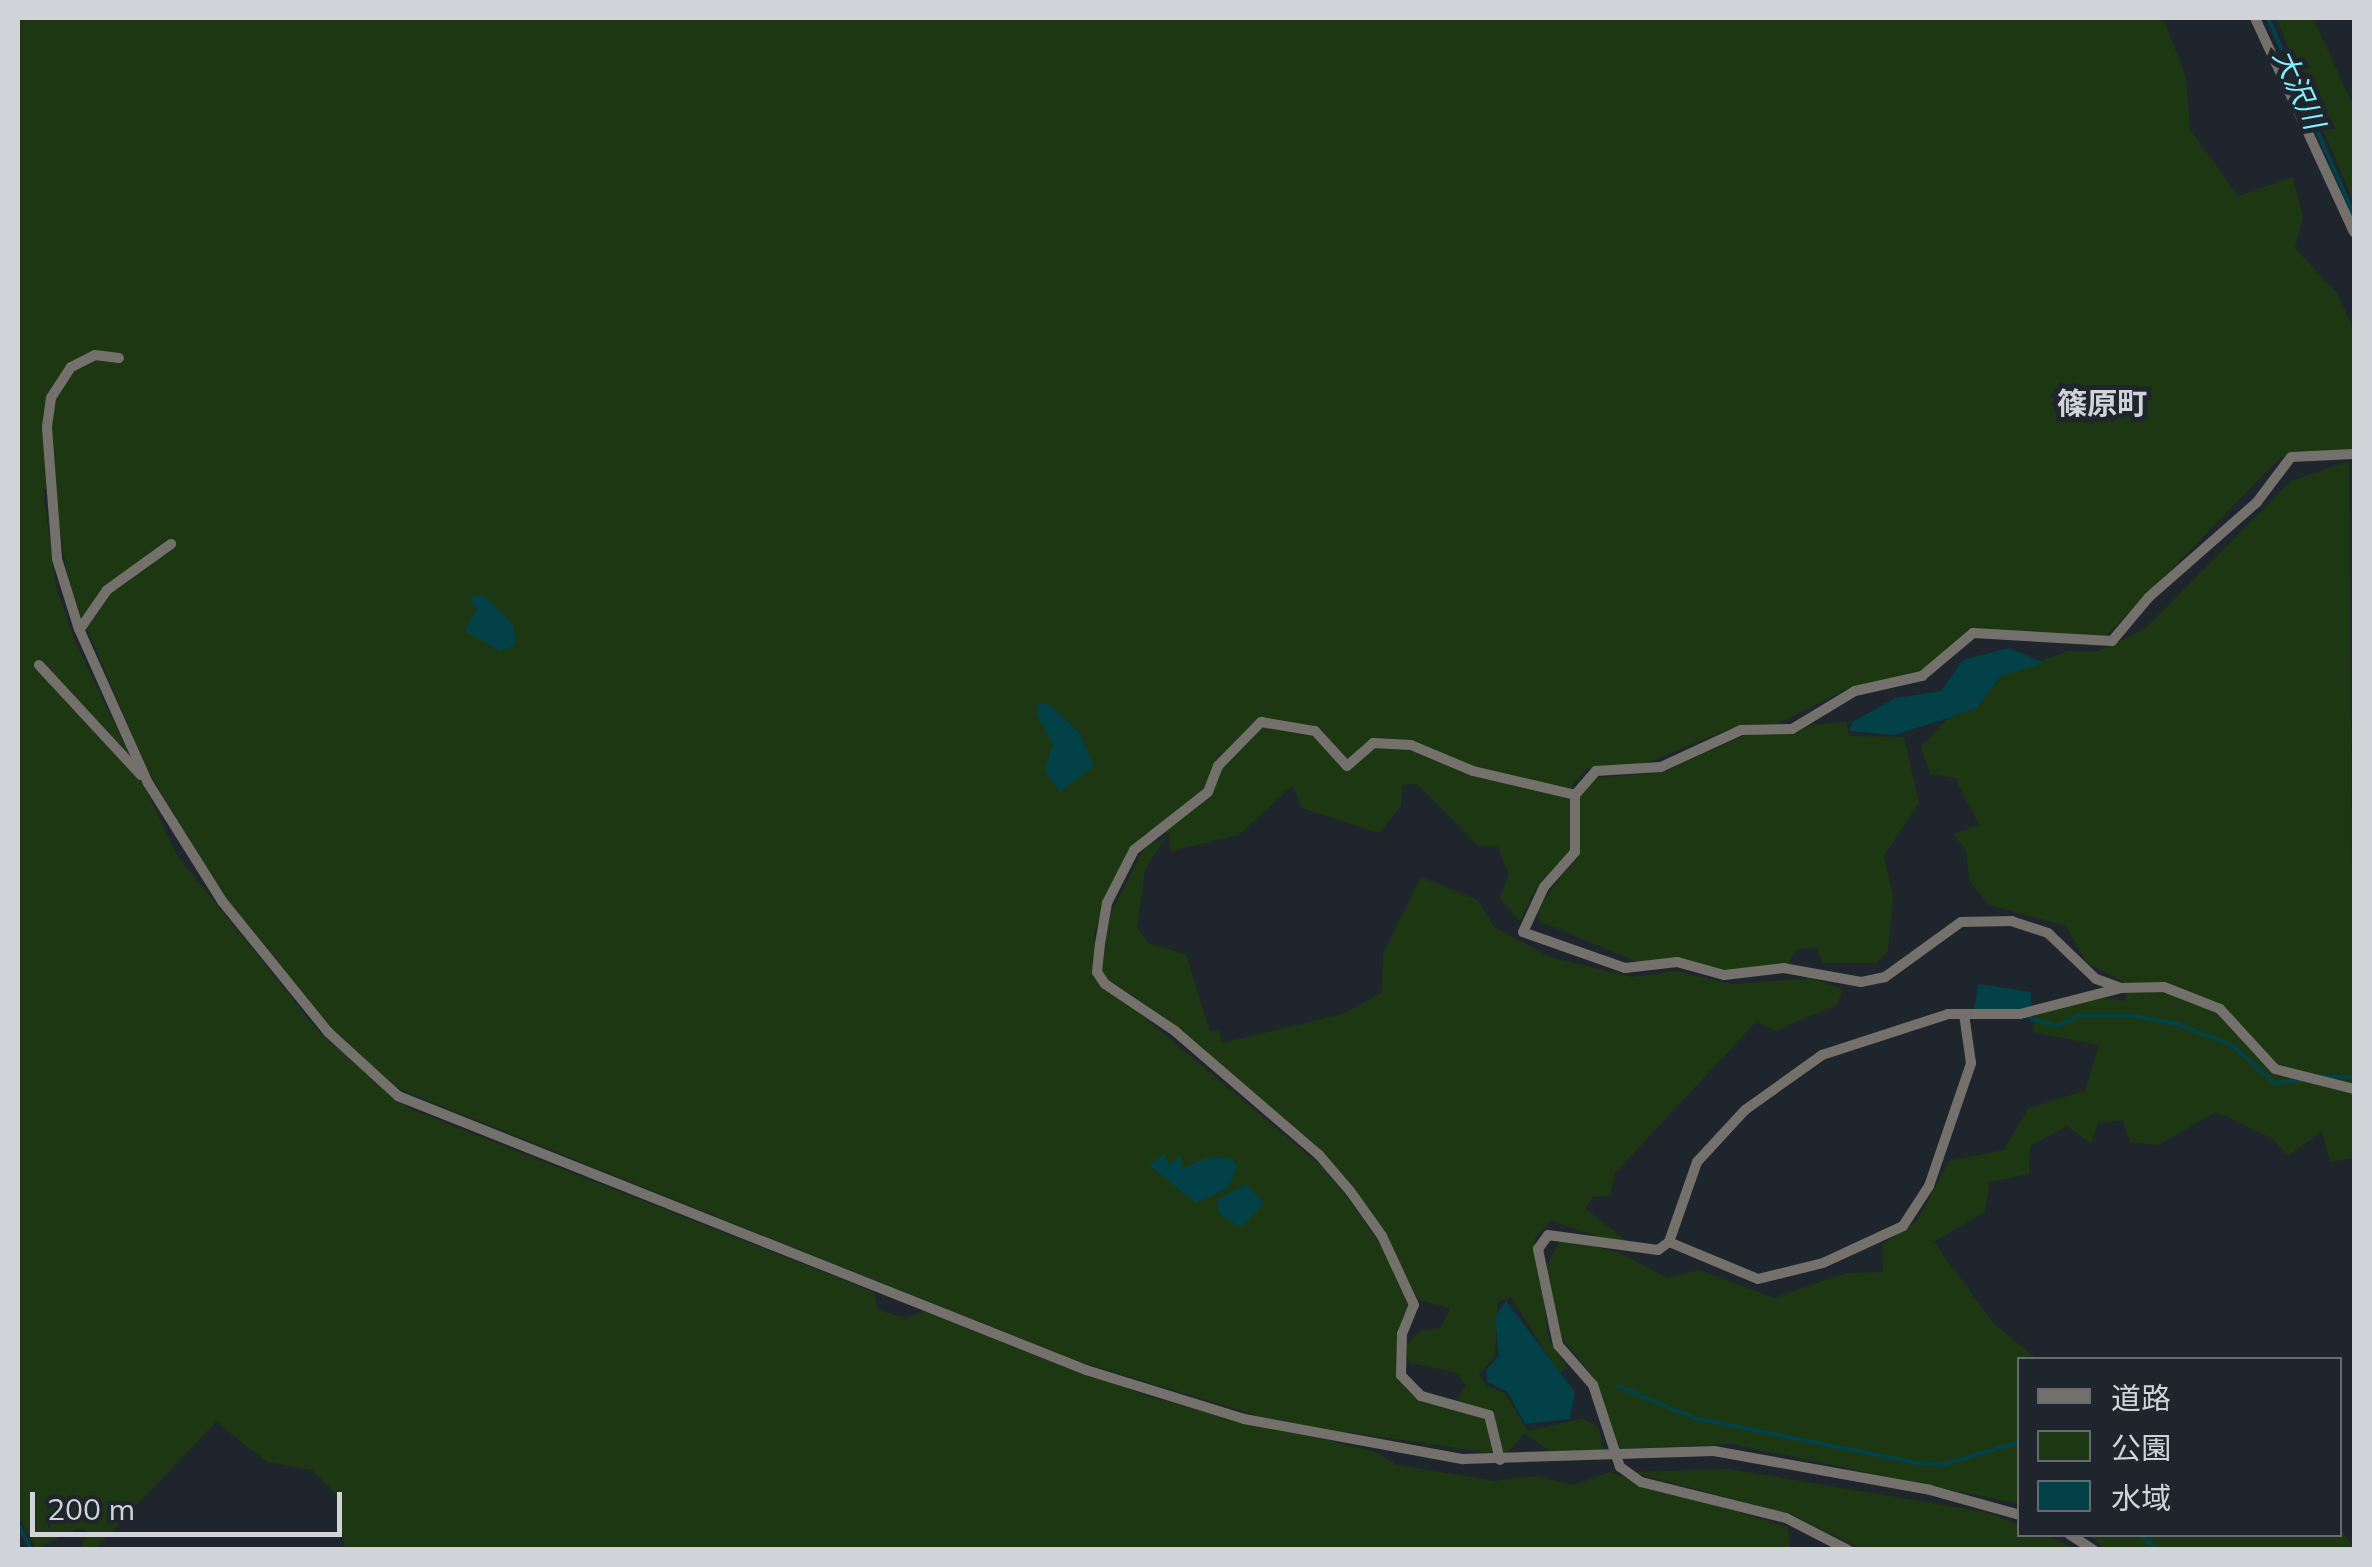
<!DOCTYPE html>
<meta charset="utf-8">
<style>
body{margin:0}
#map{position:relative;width:2372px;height:1567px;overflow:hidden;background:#1e252c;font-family:Mulish,"Noto Sans JP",sans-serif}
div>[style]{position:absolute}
.green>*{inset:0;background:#1d3713}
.water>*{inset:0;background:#034148}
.stream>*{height:4px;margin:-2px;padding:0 2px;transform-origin:2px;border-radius:2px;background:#034148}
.minor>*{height:10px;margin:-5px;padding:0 5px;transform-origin:5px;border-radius:5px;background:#74706c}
span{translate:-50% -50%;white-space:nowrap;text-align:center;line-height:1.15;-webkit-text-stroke:10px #1e252c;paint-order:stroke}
.water-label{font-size:28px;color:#85effe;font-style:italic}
.quarter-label{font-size:30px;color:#d0d4d9;font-weight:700}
.frame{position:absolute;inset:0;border:20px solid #d0d4d9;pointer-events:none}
.legend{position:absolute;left:2017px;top:1357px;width:325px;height:180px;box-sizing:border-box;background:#1e252c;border:2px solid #656b71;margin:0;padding:12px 18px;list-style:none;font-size:30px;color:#d0d4d9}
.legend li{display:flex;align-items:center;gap:20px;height:50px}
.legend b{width:50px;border:2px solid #656b71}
.scale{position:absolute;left:30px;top:1492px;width:312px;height:45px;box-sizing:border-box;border:5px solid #d0d4d9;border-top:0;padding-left:12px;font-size:30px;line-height:35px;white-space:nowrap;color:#d0d4d9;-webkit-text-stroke:8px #1e252c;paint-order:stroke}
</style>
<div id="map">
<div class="green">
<i style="clip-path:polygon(18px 18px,2163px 18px,2186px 77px,2190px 129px,2238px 196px,2293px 177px,2303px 217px,2295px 248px,2337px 293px,2354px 330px,2354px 449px,2281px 457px,2106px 636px,1971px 631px,1918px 675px,1847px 689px,1773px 726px,1729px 729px,1644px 764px,1588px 768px,1572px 786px,1573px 849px,1535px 889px,1520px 921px,1499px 898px,1509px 874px,1498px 847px,1478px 846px,1417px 784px,1402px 785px,1401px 806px,1379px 833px,1302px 808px,1292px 786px,1239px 835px,1170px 851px,1170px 833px,1145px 833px,1127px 853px,1094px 933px,1099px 979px,1332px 1175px,1386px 1253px,1409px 1302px,1397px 1365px,1411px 1392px,1486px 1417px,1495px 1448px,1490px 1453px,1279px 1422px,1077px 1361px,399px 1089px,321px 1023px,227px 900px,147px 770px,69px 587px,54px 490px,43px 489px,56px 587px,72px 634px,177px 855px,320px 1033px,408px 1108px,874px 1292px,878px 1310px,906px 1318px,924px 1311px,1150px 1397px,1376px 1452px,1397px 1465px,1495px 1481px,1536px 1476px,1574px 1485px,1609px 1472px,1788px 1527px,1790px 1542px,1788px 1549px,345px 1549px,336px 1494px,312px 1470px,267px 1462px,216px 1422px,95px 1549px,80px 1549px,87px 1530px,76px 1529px,36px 1549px,18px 1515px)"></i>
<i style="clip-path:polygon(2276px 18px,2313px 18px,2354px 107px,2354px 203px)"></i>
<i style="clip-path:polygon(2349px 461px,2354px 1158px,2330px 1162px,2322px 1131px,2288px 1156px,2273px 1139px,2216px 1112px,2158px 1145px,2130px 1142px,2122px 1120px,2098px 1123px,2091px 1144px,2067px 1126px,2030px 1146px,2029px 1174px,1990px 1182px,1985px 1212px,1934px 1242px,1994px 1324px,2037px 1359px,2020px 1360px,2019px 1504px,1731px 1444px,1617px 1449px,1593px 1376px,1558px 1334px,1545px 1269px,1561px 1239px,1618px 1252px,1667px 1278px,1699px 1270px,1774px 1298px,1846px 1273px,1883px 1272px,1882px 1245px,1917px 1221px,1949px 1161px,2004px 1150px,2028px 1108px,2085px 1091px,2099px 1045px,2033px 1032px,2034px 1013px,2096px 996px,2125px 1001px,2129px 985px,2086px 962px,2066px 926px,1989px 905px,1969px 880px,1966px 850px,1953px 834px,1979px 825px,1955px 778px,1930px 774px,1921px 747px,1948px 718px,1977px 708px,2001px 676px,2068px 651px,2099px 651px,2146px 628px,2291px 481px)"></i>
<i style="clip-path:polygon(1846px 721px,1849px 736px,1904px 737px,1919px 803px,1884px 856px,1893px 896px,1888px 951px,1876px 963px,1823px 963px,1816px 948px,1797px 949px,1788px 964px,1742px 973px,1640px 963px,1539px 921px,1538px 908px,1577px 855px,1579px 796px,1596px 778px,1663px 772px,1747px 734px)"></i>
<i style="clip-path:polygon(1165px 838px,1145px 869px,1137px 928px,1148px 943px,1186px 954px,1210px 1032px,1219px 1030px,1222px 1043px,1342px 1014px,1382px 993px,1383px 953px,1421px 877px,1478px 900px,1494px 927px,1550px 957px,1633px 977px,1675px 971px,1733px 984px,1813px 978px,1843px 990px,1837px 1005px,1775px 1031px,1757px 1021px,1615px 1173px,1610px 1196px,1593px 1197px,1585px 1208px,1627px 1241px,1622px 1246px,1551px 1220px,1535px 1239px,1549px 1340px,1567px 1367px,1559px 1374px,1511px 1297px,1498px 1302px,1495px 1356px,1479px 1374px,1485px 1385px,1505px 1393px,1528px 1431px,1583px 1418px,1598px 1427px,1604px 1451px,1554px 1453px,1524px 1434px,1505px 1455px,1491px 1412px,1458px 1400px,1466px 1385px,1455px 1372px,1409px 1363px,1405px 1346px,1422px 1330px,1441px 1328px,1450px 1308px,1416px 1299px,1388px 1241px,1321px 1151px,1132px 994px,1107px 982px,1101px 968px,1111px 912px,1146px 845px)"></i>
<i style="clip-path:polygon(1729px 1469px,1986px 1512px,2019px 1525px,2020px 1534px,2045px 1535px,2076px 1549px,1861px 1549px,1791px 1514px,1630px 1472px)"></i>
<i style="clip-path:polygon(2340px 1528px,2354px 1549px,2107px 1549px,2089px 1535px,2340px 1534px)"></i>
</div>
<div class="water">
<i style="clip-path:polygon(483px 595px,513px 624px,516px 645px,500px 651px,465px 631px,477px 610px,470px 597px)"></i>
<i style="clip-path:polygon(2009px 648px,2044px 663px,2001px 676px,1977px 708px,1948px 718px,1894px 735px,1850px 731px,1852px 722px,1896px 698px,1941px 691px,1963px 660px)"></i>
<i style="clip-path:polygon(1047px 703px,1079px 732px,1094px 766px,1060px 792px,1045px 771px,1053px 744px,1037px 715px,1038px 704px)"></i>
<i style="clip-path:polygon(1978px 984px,2031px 992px,2032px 1019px,1974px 1010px)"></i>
<i style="clip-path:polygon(1165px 1154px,1169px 1165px,1181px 1155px,1182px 1169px,1208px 1157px,1232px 1159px,1237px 1167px,1228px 1188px,1196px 1203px,1149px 1165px)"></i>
<i style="clip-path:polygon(1246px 1184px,1264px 1203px,1241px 1227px,1220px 1215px,1217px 1200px)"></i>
<i style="clip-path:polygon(1506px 1301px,1575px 1392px,1570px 1419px,1525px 1424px,1508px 1392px,1487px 1382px,1486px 1370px,1499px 1356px,1495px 1317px)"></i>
</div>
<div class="stream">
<i style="left:2268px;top:18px;width:215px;rotate:66.4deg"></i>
<i style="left:2032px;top:1019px;width:25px;rotate:16deg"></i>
<i style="left:2056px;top:1026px;width:26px;rotate:-23deg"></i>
<i style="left:2080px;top:1016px;width:54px"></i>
<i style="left:2134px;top:1016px;width:44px;rotate:10.5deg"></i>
<i style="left:2177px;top:1024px;width:59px;rotate:20.9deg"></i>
<i style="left:2232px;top:1045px;width:57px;rotate:41.5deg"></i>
<i style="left:2275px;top:1083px;width:28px;rotate:-6deg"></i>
<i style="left:2311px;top:1076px;width:43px;rotate:1.3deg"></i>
<i style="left:1618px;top:1386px;width:82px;rotate:22.8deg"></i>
<i style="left:1694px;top:1418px;width:228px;rotate:11.4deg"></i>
<i style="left:1918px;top:1463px;width:23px;rotate:5deg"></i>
<i style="left:1941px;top:1465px;width:82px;rotate:-16.2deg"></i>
<i style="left:18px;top:1524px;width:30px;rotate:62deg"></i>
<i style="left:2139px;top:1534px;width:26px;rotate:39deg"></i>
</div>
<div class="minor">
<i style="left:2255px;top:18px;width:236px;rotate:65.2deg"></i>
<i style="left:119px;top:358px;width:24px;rotate:-173deg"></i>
<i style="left:95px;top:355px;width:27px;rotate:153deg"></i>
<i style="left:71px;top:367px;width:37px;rotate:123deg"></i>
<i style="left:51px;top:398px;width:30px;rotate:98deg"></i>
<i style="left:47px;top:428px;width:131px;rotate:85.6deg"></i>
<i style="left:57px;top:559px;width:73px;rotate:72.6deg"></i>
<i style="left:79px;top:629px;width:169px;rotate:65.9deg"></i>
<i style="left:148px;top:783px;width:139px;rotate:57.9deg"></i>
<i style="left:222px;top:901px;width:169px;rotate:51deg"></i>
<i style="left:328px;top:1032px;width:95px;rotate:42.4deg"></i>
<i style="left:398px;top:1096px;width:741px;rotate:21.72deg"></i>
<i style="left:1086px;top:1370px;width:165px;rotate:17.2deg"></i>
<i style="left:1244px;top:1419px;width:223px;rotate:10.4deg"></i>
<i style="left:1463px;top:1459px;width:251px;rotate:-1.8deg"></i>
<i style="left:1714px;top:1451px;width:219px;rotate:10.2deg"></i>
<i style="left:1930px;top:1490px;width:93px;rotate:15.5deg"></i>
<i style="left:80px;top:629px;width:47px;rotate:-55.3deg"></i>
<i style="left:107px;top:590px;width:79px;rotate:-35.7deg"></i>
<i style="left:39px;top:665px;width:150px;rotate:47.2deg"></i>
<i style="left:2121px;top:988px;width:27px;rotate:-160deg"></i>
<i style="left:2096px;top:979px;width:66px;rotate:-136.2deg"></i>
<i style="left:2048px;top:933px;width:38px;rotate:-162deg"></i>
<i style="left:2012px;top:921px;width:51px;rotate:178.9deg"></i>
<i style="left:1961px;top:922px;width:94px;rotate:144.1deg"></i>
<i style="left:1885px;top:977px;width:25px;rotate:168deg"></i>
<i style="left:1861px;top:982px;width:78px;rotate:-169.7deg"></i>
<i style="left:1784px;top:968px;width:60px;rotate:173.3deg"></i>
<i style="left:1724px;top:975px;width:49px;rotate:-164.5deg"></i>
<i style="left:1677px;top:962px;width:52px;rotate:173.4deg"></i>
<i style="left:1625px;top:968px;width:108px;rotate:-160.6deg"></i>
<i style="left:1523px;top:932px;width:50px;rotate:-65deg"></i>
<i style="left:1544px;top:887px;width:47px;rotate:-48.5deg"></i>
<i style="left:1575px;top:852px;width:57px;rotate:-90deg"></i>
<i style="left:1575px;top:795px;width:32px;rotate:-49deg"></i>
<i style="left:1596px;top:771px;width:65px;rotate:-3.5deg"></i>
<i style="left:1661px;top:767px;width:88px;rotate:-24.8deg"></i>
<i style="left:1741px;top:730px;width:51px;rotate:-1.1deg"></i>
<i style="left:1792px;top:729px;width:74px;rotate:-31.1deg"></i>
<i style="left:1855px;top:691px;width:69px;rotate:-12.6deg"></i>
<i style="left:1922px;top:676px;width:67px;rotate:-40.1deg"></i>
<i style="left:1973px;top:633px;width:139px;rotate:3.3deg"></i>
<i style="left:2112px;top:641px;width:57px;rotate:-49.9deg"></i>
<i style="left:2149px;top:597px;width:144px;rotate:-41.3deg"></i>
<i style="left:2257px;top:502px;width:56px;rotate:-52.9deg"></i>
<i style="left:2291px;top:457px;width:63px;rotate:-2.7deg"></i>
<i style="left:1669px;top:1242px;width:96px;rotate:22.6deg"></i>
<i style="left:1758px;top:1279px;width:67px;rotate:-13.8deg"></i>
<i style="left:1823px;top:1263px;width:88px;rotate:-24.8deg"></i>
<i style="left:1903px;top:1226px;width:48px;rotate:-57deg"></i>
<i style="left:1929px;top:1186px;width:130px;rotate:-71.1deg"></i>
<i style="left:1971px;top:1063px;width:49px;rotate:-98.1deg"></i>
<i style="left:1500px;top:1460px;width:46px;rotate:-103.7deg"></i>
<i style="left:1489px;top:1415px;width:71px;rotate:-164.4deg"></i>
<i style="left:1421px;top:1396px;width:29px;rotate:-134deg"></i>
<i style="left:1401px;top:1375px;width:41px;rotate:-88.6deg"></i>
<i style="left:1402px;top:1334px;width:31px;rotate:-68deg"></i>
<i style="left:1414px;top:1305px;width:76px;rotate:-114.9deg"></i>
<i style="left:1382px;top:1236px;width:55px;rotate:-125.4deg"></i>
<i style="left:1350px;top:1191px;width:48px;rotate:-130.7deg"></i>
<i style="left:1319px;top:1155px;width:190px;rotate:-139.3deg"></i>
<i style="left:1175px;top:1031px;width:84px;rotate:-146.1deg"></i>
<i style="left:1105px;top:984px;width:14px;rotate:-124deg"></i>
<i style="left:1097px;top:972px;width:28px;rotate:-84deg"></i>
<i style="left:1100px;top:944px;width:42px;rotate:-80.3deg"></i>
<i style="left:1107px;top:903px;width:59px;rotate:-63deg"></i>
<i style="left:1134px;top:850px;width:94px;rotate:-38.1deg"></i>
<i style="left:1208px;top:792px;width:28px;rotate:-69deg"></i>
<i style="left:1218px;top:766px;width:62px;rotate:-45.7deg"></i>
<i style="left:1261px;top:722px;width:55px;rotate:9.5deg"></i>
<i style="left:1315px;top:731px;width:47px;rotate:47.6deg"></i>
<i style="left:1347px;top:766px;width:35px;rotate:-41deg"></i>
<i style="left:1373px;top:743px;width:38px;rotate:3deg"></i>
<i style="left:1411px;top:745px;width:67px;rotate:22.8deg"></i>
<i style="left:1473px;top:771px;width:105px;rotate:13.2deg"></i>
<i style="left:2069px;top:1534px;width:30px;rotate:33deg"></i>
<i style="left:1848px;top:1550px;width:70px;rotate:-152.7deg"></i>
<i style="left:1786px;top:1518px;width:149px;rotate:-166.1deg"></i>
<i style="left:1641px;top:1482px;width:26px;rotate:-144deg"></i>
<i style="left:1620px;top:1467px;width:86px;rotate:-108.2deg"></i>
<i style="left:1593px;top:1385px;width:53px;rotate:-131.2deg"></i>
<i style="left:1558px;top:1345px;width:98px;rotate:-101.8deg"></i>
<i style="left:1538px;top:1249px;width:17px;rotate:-54deg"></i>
<i style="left:1548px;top:1235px;width:111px;rotate:7.8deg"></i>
<i style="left:1658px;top:1250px;width:14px;rotate:-36deg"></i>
<i style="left:1669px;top:1242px;width:85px;rotate:-70.7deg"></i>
<i style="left:1697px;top:1162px;width:71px;rotate:-47.3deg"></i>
<i style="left:1745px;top:1110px;width:95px;rotate:-35.5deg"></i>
<i style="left:1822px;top:1055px;width:133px;rotate:-18deg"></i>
<i style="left:1948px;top:1014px;width:72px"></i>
<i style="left:2020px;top:1014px;width:104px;rotate:-14.4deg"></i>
<i style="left:2121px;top:988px;width:43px;rotate:-1.3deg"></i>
<i style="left:2164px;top:987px;width:60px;rotate:21.4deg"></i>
<i style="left:2220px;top:1009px;width:81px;rotate:47.5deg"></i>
<i style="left:2275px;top:1069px;width:81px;rotate:14.2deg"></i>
</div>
<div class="water-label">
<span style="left:2299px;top:89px;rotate:66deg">大沢川</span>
</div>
<div class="quarter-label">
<span style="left:2102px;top:403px">篠原町</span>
</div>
<div class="frame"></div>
<ul class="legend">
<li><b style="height:12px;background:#74706c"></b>道路</li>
<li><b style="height:28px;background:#1d3713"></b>公園</li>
<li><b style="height:28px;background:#034148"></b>水域</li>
</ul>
<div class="scale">200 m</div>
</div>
